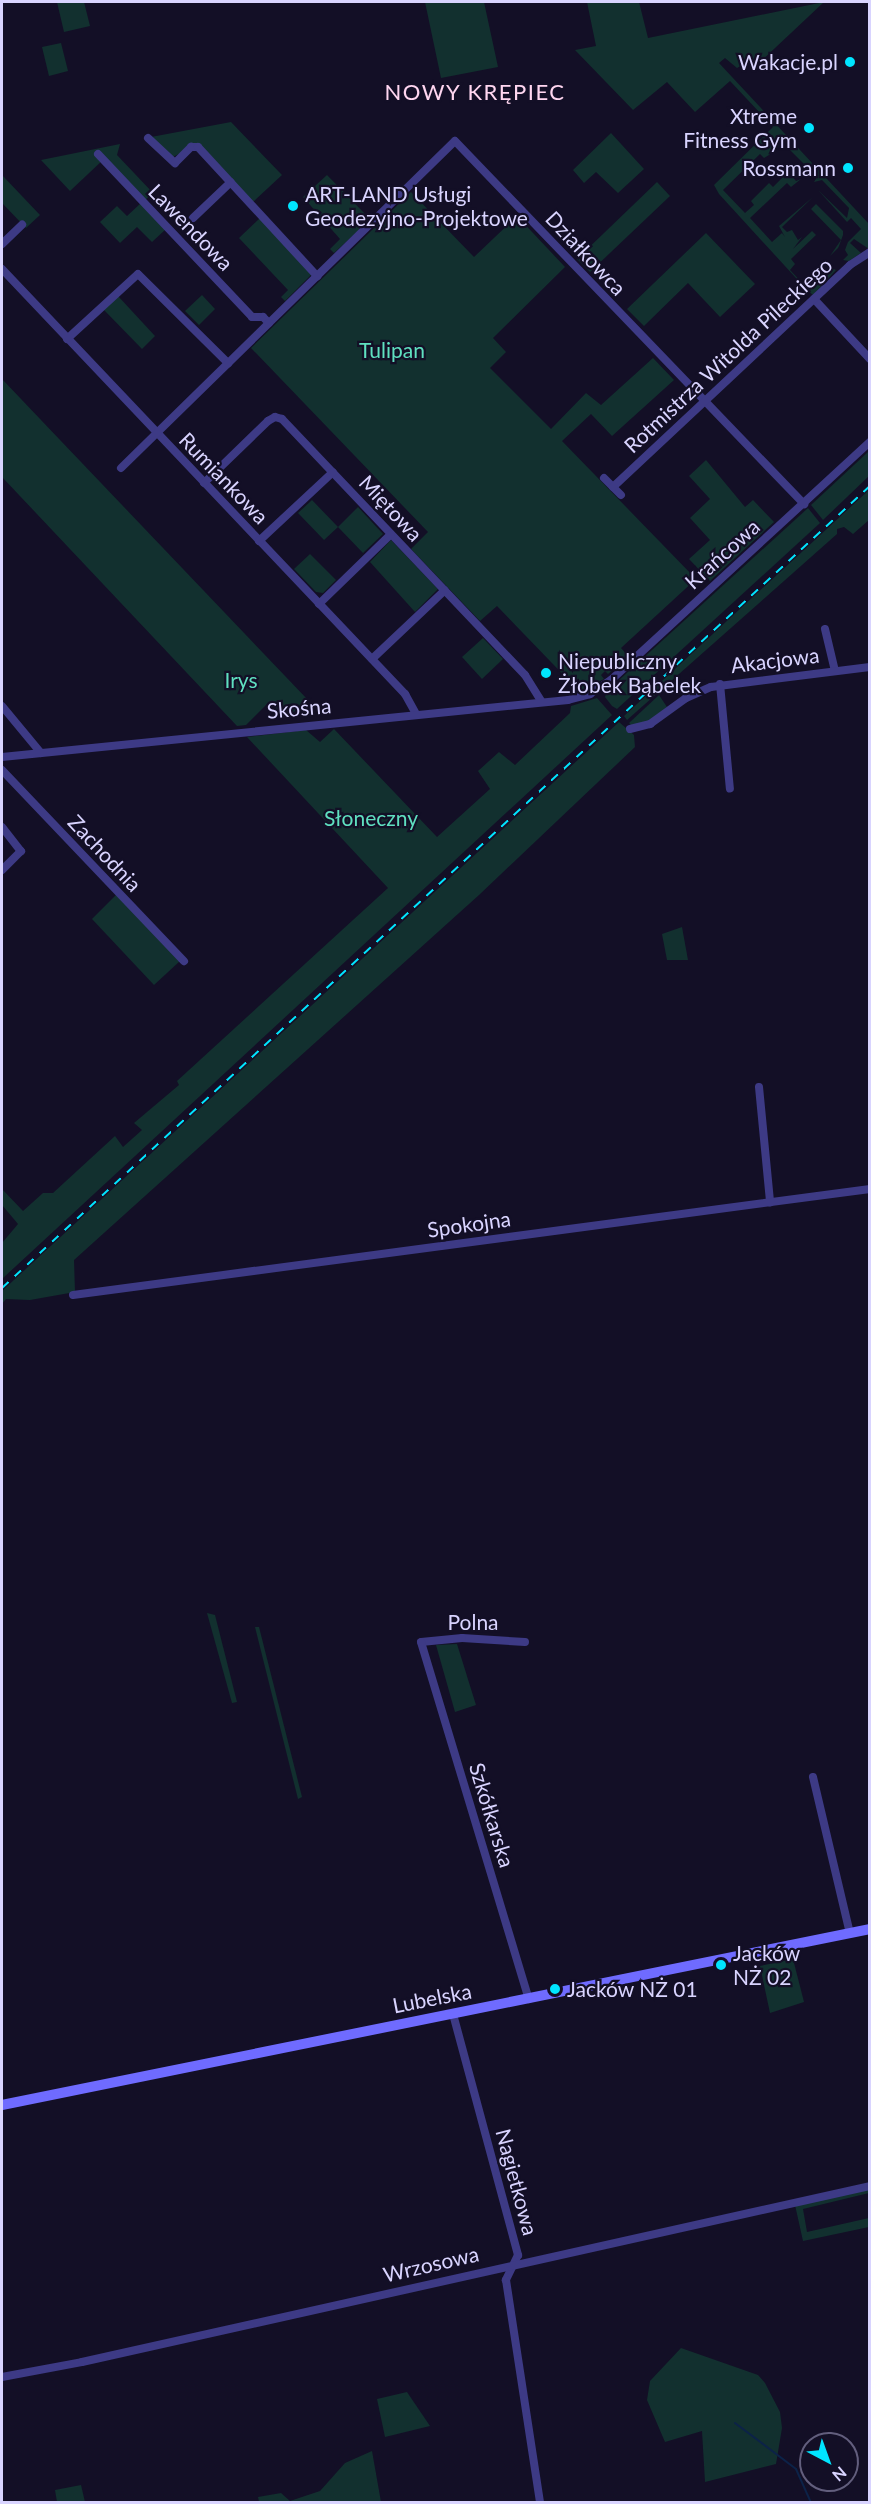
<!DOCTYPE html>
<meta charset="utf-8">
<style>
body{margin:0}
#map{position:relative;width:871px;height:2504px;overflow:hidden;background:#130f26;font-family:Lato,sans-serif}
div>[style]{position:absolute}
.green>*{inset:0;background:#12302f}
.stream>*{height:2px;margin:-1px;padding:0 1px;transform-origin:1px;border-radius:1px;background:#0c2248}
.minor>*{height:8px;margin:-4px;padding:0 4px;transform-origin:4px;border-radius:4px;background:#3d3a85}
.secondary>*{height:10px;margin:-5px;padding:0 5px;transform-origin:5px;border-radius:5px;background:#6f6bff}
.rail>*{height:2px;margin-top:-1px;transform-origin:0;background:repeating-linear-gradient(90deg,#00e5ff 0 9px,transparent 0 17px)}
.dots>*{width:16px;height:16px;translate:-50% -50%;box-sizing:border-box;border:3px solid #130f26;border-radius:50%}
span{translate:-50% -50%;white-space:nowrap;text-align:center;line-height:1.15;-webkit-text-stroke:4.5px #130f26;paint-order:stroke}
.poi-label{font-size:21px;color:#d9d4ff}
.right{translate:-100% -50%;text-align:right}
.left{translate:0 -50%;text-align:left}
.street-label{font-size:21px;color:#d9d4ff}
.park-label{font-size:21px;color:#5fe0c0}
.neighbourhood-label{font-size:22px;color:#ffd6f0;letter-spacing:1.5px}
.frame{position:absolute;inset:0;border:3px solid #d9d4ff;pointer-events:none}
.north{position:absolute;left:799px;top:2432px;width:60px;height:60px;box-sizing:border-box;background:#130f26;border:2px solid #625e7d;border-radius:50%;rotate:139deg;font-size:16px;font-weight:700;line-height:24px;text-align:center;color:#d9d4ff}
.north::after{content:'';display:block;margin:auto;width:21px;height:27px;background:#00e5ff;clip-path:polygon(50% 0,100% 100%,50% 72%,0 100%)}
</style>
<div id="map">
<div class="green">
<i style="clip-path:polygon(57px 2px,84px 2px,90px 26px,64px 32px)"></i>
<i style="clip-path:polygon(425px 2px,484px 2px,498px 67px,441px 78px)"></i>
<i style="clip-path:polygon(587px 2px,639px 2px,648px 38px,824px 2px,757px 65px,749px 61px,737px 68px,725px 58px,719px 63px,869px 224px,869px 249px,854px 239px,850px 243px,861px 253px,849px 261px,843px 260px,848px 255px,845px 250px,848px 242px,861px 229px,851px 218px,847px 222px,818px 190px,847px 218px,849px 208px,822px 180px,814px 182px,817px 177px,786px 146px,777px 142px,779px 146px,769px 155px,764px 158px,760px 154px,723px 190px,745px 213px,754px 205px,751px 201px,769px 183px,773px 187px,783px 177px,780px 172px,786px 167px,794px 172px,791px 175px,796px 181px,801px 179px,791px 187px,787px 183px,750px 218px,772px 242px,782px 233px,785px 237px,779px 226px,813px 197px,782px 227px,787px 232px,792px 230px,798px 240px,802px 237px,793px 249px,812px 231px,816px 235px,791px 259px,795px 264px,790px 270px,807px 288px,811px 285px,814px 288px,831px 272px,829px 267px,836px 270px,813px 295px,806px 289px,719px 194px,714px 185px,773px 127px,730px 81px,695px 112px,667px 82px,633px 110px,575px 50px,596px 46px)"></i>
<i style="clip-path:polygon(61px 43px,68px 71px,49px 76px,42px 47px)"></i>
<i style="clip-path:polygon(231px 122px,282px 175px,253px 202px,197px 144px,173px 157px,151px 137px)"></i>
<i style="clip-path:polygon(611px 133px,644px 169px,618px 193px,596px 172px,584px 183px,573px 170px)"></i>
<i style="clip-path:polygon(120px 144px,117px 155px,153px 193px,144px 201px,104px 159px,70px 191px,41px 160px)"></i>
<i style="clip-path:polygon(2px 175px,40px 215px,26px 228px,2px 203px)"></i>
<i style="clip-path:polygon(327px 175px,370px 219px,363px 225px,360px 221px,356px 224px,360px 229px,334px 253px,330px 249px,340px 239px,303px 197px)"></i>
<i style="clip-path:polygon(657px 182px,670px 196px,590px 272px,577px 259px)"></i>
<i style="clip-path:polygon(411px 192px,474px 257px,517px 216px,565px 267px,493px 338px,506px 352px,490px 368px,551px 429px,586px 393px,601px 405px,653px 358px,674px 380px,612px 436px,591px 414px,562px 441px,696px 579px,621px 648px,629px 657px,608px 674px,605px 671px,601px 675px,604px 679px,584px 689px,578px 690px,497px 606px,480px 621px,411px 549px,428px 532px,251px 348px)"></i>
<i style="clip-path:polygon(141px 203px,166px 229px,152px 242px,137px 227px,120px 243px,100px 222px,117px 206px,127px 216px)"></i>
<i style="clip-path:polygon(816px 204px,843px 231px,843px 235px,839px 246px,838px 248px,830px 256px,841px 240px,811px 209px)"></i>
<i style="clip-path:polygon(260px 218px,312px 274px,285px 301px,281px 297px,288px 290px,239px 238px)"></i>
<i style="clip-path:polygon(706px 233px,755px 284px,720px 317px,688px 283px,644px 326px,627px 309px)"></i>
<i style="clip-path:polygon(202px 295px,215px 309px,199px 325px,185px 311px)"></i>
<i style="clip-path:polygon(118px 296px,155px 336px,142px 349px,104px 310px)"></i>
<i style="clip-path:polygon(2px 379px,61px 441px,308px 700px,288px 717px,268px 703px,246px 725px,237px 726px,2px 477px)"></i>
<i style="clip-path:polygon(869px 451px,869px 476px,823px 520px,811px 505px)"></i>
<i style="clip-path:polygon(706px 460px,745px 507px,753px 500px,774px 522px,710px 581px,689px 559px,710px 540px,690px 518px,710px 499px,689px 476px)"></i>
<i style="clip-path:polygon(869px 490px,869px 520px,853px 534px,844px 527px,837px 529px,837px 534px,627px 720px,624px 716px)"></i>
<i style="clip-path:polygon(312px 500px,338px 527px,358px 507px,383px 534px,363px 553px,338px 527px,324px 540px,298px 513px)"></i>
<i style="clip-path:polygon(808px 508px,820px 523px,617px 709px,612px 706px,605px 697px,607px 691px)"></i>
<i style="clip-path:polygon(391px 540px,438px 589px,415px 612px,370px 562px)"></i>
<i style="clip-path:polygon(310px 554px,336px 580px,323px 593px,316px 592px,294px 569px)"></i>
<i style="clip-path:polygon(483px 638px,503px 659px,482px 679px,462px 657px)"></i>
<i style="clip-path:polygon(659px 695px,667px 707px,651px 720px,634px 728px,629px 723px)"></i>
<i style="clip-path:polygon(597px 698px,612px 715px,2px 1279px,2px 1243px,18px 1224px,2px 1205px,2px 1189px,23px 1211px,43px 1193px,53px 1193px,115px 1136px,123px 1147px,142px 1130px,134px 1123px,179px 1085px,177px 1081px,388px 888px,247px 737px,306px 730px,320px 742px,334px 729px,437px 837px,490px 789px,478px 771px,499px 752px,515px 765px,570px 713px,571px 706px)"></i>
<i style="clip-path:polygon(619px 722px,634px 735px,635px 747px,479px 895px,74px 1260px,75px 1292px,30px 1300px,6px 1299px,2px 1304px,2px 1291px)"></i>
<i style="clip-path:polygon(116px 895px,180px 961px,154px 985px,92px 919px)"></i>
<i style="clip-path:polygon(682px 927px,688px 960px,667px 960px,662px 934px)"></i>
<i style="clip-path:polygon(207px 1613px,215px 1615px,237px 1702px,232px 1703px)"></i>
<i style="clip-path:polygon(255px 1627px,259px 1627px,302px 1797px,298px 1799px)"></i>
<i style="clip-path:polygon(457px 1644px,476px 1705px,455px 1712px,436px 1645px)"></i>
<i style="clip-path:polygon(793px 1959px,804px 2002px,770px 2013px,760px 1966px)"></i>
<i style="clip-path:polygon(869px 2189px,869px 2193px,803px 2209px,807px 2232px,869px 2218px,869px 2227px,803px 2241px,795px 2205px)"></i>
<i style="clip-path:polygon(681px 2348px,758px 2375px,765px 2383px,780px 2412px,782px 2428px,776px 2464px,705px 2482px,702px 2431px,665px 2442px,647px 2400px,650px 2381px)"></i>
<i style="clip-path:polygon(407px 2392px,430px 2426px,385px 2437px,377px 2399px)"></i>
<i style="clip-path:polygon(372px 2451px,381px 2502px,259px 2502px,258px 2497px,281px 2493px,290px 2501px,320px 2491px,345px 2463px)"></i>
<i style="clip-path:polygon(81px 2485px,85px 2502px,57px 2502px,55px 2490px)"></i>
</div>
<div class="stream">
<i style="left:735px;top:2423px;width:76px;rotate:37deg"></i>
<i style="left:796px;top:2469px;width:36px;rotate:66deg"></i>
</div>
<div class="minor">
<i style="left:148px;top:138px;width:37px;rotate:43deg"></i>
<i style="left:175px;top:163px;width:23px;rotate:-45deg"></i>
<i style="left:191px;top:147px;width:7px"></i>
<i style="left:198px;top:147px;width:176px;rotate:47.3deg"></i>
<i style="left:98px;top:154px;width:224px;rotate:46.6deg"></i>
<i style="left:252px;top:317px;width:11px"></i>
<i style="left:263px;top:317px;width:8px;rotate:45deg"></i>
<i style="left:269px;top:323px;width:260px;rotate:-44.4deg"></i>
<i style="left:455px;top:141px;width:504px;rotate:46.13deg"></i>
<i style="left:193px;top:218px;width:52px;rotate:-43.5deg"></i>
<i style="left:2px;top:244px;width:28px;rotate:-44deg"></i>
<i style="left:2px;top:269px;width:586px;rotate:46.52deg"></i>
<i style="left:405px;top:694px;width:23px;rotate:61deg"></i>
<i style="left:814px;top:299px;width:82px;rotate:47deg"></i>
<i style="left:67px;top:339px;width:96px;rotate:-42.5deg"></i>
<i style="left:138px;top:274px;width:127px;rotate:44.7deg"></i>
<i style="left:121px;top:468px;width:207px;rotate:-44.4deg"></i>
<i style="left:604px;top:478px;width:24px;rotate:45deg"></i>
<i style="left:204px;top:483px;width:89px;rotate:-44.1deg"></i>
<i style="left:268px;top:421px;width:8px;rotate:-30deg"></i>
<i style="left:275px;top:417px;width:7px;rotate:16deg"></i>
<i style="left:282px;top:419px;width:353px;rotate:46.5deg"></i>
<i style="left:525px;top:675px;width:31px;rotate:58deg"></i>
<i style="left:613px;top:487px;width:325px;rotate:-43.1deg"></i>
<i style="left:850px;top:265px;width:24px;rotate:-33deg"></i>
<i style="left:259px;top:541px;width:101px;rotate:-43deg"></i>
<i style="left:319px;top:604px;width:100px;rotate:-44.2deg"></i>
<i style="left:825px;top:629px;width:43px;rotate:76.6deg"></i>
<i style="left:372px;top:659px;width:100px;rotate:-43.4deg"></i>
<i style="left:720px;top:684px;width:105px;rotate:84.6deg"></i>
<i style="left:2px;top:706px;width:61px;rotate:50.3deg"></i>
<i style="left:630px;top:729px;width:21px;rotate:-14deg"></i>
<i style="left:650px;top:724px;width:44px;rotate:-35.8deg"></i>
<i style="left:686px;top:698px;width:27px;rotate:-24deg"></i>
<i style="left:711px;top:687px;width:160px;rotate:-7.2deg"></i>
<i style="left:2px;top:757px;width:569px;rotate:-5.75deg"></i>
<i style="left:568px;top:700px;width:23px;rotate:-15deg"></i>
<i style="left:590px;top:694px;width:25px;rotate:-34deg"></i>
<i style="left:611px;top:680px;width:352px;rotate:-42.6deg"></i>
<i style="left:2px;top:770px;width:264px;rotate:46.4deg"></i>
<i style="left:2px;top:827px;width:31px;rotate:52deg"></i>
<i style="left:21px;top:851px;width:27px;rotate:135deg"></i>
<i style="left:759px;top:1087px;width:116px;rotate:84.5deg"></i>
<i style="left:73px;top:1295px;width:804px;rotate:-7.58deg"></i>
<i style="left:525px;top:1642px;width:63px;rotate:-176.4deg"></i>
<i style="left:462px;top:1638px;width:41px;rotate:174.4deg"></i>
<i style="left:421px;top:1642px;width:373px;rotate:73.2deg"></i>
<i style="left:813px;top:1777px;width:160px;rotate:76.7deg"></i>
<i style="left:453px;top:2014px;width:250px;rotate:74.9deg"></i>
<i style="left:518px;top:2255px;width:28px;rotate:116deg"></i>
<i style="left:506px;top:2280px;width:225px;rotate:81.3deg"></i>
<i style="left:2px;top:2377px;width:81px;rotate:-10.6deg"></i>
<i style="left:82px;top:2362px;width:807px;rotate:-12.59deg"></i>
</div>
<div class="secondary">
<i style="left:2px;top:2105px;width:886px;rotate:-11.46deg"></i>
</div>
<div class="rail">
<i style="left:2px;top:1288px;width:1182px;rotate:-42.74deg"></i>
</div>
<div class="dots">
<i style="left:850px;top:62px;background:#00e5ff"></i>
<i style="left:809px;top:128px;background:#00e5ff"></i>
<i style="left:848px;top:168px;background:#00e5ff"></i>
<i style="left:293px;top:206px;background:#00e5ff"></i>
<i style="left:546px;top:673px;background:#00e5ff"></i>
<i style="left:721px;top:1965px;background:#00e5ff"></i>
<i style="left:555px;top:1989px;background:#00e5ff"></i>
</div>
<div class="poi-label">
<span class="right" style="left:838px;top:62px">Wakacje.pl</span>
<span class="right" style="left:797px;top:128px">Xtreme<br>Fitness Gym</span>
<span class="right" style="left:836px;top:168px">Rossmann</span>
<span class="left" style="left:305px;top:206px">ART-LAND Usługi<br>Geodezyjno-Projektowe</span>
<span class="left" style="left:558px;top:673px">Niepubliczny<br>Żłobek Bąbelek</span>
<span class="left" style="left:733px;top:1965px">Jacków<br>NŻ 02</span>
<span class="left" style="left:567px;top:1989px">Jacków NŻ 01</span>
</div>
<div class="street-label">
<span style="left:191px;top:227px;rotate:46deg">Lawendowa</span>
<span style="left:586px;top:253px;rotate:47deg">Działkowca</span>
<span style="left:728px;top:355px;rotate:-43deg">Rotmistrza Witolda Pileckiego</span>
<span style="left:224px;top:478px;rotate:46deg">Rumiankowa</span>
<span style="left:391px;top:508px;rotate:47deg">Miętowa</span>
<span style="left:722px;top:554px;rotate:-42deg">Krańcowa</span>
<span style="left:775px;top:660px;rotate:-7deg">Akacjowa</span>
<span style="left:299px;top:708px;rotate:-5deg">Skośna</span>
<span style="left:105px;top:853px;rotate:47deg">Zachodnia</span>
<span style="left:469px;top:1224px;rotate:-8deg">Spokojna</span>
<span style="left:473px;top:1622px">Polna</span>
<span style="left:492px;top:1815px;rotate:73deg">Szkółkarska</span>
<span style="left:432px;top:1998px;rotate:-11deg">Lubelska</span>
<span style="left:517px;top:2182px;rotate:75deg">Nagietkowa</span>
<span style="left:431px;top:2264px;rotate:-13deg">Wrzosowa</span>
</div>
<div class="park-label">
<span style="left:392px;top:350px">Tulipan</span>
<span style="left:241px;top:680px">Irys</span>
<span style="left:371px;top:818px">Słoneczny</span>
</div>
<div class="neighbourhood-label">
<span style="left:475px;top:92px">NOWY KRĘPIEC</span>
</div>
<div class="frame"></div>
<div class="north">N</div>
</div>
